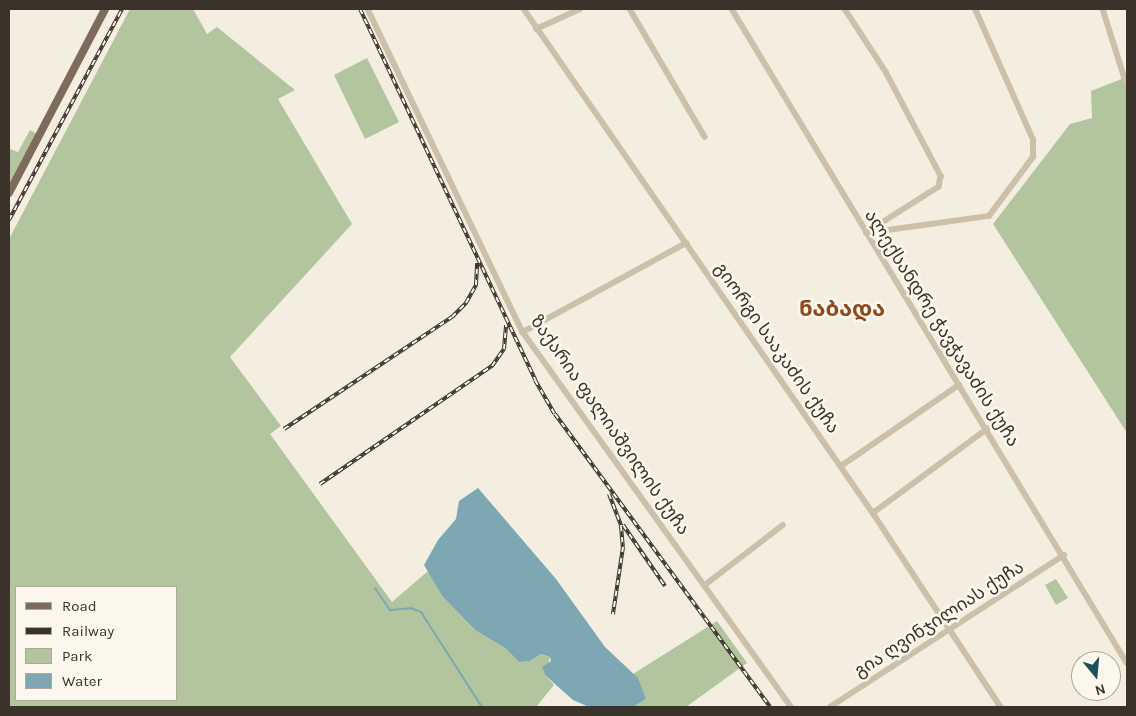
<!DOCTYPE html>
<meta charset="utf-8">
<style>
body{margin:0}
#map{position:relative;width:1136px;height:716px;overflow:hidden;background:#f4eee0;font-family:Karla,"Noto Sans Georgian",sans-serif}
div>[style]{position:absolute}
.green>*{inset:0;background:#b2c59e}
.water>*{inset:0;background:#7da8b3}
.stream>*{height:2px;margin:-1px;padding:0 1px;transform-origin:1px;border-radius:1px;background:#7da8b3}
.minor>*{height:5.5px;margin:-2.75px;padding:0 2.75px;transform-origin:2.75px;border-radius:2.75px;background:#cdc0aa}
.major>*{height:8px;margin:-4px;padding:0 4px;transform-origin:4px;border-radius:4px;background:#7d6b5b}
.rail>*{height:4px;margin-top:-2px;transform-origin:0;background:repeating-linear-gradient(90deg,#fbf7ed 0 5.5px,#3b322a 0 11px);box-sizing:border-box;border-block:1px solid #3b322a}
span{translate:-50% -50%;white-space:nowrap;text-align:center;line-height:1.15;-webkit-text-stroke:5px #fbf7ed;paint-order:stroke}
.street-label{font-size:18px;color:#3b322a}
.district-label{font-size:22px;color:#8e4a1f;font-weight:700}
.frame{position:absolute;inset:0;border:10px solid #3b322a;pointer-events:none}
.legend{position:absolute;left:15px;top:586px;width:162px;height:115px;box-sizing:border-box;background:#fbf7ed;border:1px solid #aea89f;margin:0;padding:6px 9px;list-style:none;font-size:15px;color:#3b322a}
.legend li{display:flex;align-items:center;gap:10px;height:25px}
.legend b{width:25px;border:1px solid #aea89f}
.north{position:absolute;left:1071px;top:651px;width:50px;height:50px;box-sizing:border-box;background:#fbf7ed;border:1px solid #aea89f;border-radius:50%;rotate:163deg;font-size:14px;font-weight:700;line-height:20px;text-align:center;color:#3b322a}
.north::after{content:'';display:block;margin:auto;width:18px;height:22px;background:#1d505f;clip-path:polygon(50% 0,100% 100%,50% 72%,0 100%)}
</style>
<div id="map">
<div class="green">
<i style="clip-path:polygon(evenodd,130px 9px,193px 9px,207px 34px,217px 27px,295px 90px,278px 99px,352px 224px,230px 357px,281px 426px,270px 434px,392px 602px,428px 571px,442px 596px,475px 630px,505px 648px,519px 662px,530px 661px,541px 654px,550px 657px,546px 676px,554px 685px,536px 707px,9px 707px,9px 239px,130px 9px,16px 587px,176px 587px,176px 700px,16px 700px,16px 587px)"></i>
<i style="clip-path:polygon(367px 58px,399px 122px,365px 139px,334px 75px)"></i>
<i style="clip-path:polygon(1127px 77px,1127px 433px,993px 224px,1070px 124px,1092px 118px,1091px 91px)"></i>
<i style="clip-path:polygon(30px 130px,39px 135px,9px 188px,9px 152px,10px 149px,18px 152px)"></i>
<i style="clip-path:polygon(1056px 579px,1068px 598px,1056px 605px,1045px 585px)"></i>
<i style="clip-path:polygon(717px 621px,747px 663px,686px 707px,633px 707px,646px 699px,633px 674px)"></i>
</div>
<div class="water">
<i style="clip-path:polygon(478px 488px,556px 579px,605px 647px,638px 678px,646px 699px,633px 707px,589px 707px,573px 700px,546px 676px,542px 667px,551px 661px,550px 657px,541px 654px,530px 661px,519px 662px,505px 648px,475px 630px,442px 596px,424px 565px,438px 540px,456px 519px,459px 501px)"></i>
</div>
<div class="stream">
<i style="left:375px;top:588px;width:27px;rotate:56deg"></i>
<i style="left:390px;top:610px;width:21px;rotate:-5deg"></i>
<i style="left:411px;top:608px;width:11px;rotate:22deg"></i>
<i style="left:421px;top:612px;width:113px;rotate:57.3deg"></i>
</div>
<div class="minor">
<i style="left:368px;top:9px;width:358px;rotate:64.4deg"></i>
<i style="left:523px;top:332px;width:461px;rotate:54.4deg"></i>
<i style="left:524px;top:9px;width:613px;rotate:55.3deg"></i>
<i style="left:873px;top:513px;width:232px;rotate:56.6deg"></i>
<i style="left:630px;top:9px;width:148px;rotate:59.6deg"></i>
<i style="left:732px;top:9px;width:764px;rotate:58.87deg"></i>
<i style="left:845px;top:9px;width:75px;rotate:56.9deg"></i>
<i style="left:886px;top:72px;width:118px;rotate:62.1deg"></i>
<i style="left:941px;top:176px;width:11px;rotate:100deg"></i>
<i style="left:939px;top:187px;width:84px;rotate:147.6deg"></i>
<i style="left:1103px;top:9px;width:77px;rotate:72.5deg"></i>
<i style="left:536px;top:29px;width:48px;rotate:-24.4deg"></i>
<i style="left:866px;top:233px;width:124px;rotate:-7.9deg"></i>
<i style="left:989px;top:216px;width:74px;rotate:-53.3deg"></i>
<i style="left:1033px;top:157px;width:17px;rotate:-90deg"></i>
<i style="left:1033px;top:140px;width:143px;rotate:-113.9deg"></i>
<i style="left:523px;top:332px;width:186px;rotate:-28.6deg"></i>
<i style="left:841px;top:466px;width:143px;rotate:-34.5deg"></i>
<i style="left:873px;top:513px;width:142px;rotate:-36.4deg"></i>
<i style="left:705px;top:585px;width:98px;rotate:-37.6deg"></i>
<i style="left:830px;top:707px;width:279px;rotate:-33deg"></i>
</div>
<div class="major">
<i style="left:9px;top:193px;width:208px;rotate:-62.4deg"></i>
</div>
<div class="rail">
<i style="left:360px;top:9px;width:410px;rotate:64.7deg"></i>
<i style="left:535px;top:380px;width:39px;rotate:60deg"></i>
<i style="left:555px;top:414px;width:363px;rotate:53.7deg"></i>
<i style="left:9px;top:220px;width:239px;rotate:-61.8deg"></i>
<i style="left:284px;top:429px;width:202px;rotate:-33.7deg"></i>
<i style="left:452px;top:317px;width:20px;rotate:-45deg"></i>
<i style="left:466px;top:303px;width:21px;rotate:-61deg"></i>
<i style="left:476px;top:285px;width:22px;rotate:-87deg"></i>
<i style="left:320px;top:484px;width:209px;rotate:-34.5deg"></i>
<i style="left:492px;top:366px;width:21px;rotate:-55deg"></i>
<i style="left:504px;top:349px;width:24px;rotate:-85deg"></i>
<i style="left:609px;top:494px;width:34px;rotate:69deg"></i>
<i style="left:621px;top:526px;width:21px;rotate:85deg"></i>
<i style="left:623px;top:547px;width:68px;rotate:98.5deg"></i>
<i style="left:623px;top:525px;width:74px;rotate:55.5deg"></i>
</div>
<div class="street-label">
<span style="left:942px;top:328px;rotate:58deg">ალექსანდრე ჭავჭავაძის ქუჩა</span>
<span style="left:777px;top:348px;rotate:55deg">გიორგი სააკაძის ქუჩა</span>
<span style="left:610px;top:425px;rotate:55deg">ზაქარია ფალიაშვილის ქუჩა</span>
<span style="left:939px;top:619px;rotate:-33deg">გია ღვინჯილიას ქუჩა</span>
</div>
<div class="district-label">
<span style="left:842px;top:310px">ნაბადა</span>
</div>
<div class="frame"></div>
<ul class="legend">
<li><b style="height:6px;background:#7d6b5b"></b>Road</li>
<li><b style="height:6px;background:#3b322a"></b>Railway</li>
<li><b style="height:14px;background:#b2c59e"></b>Park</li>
<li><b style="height:14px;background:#7da8b3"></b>Water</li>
</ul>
<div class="north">N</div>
</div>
